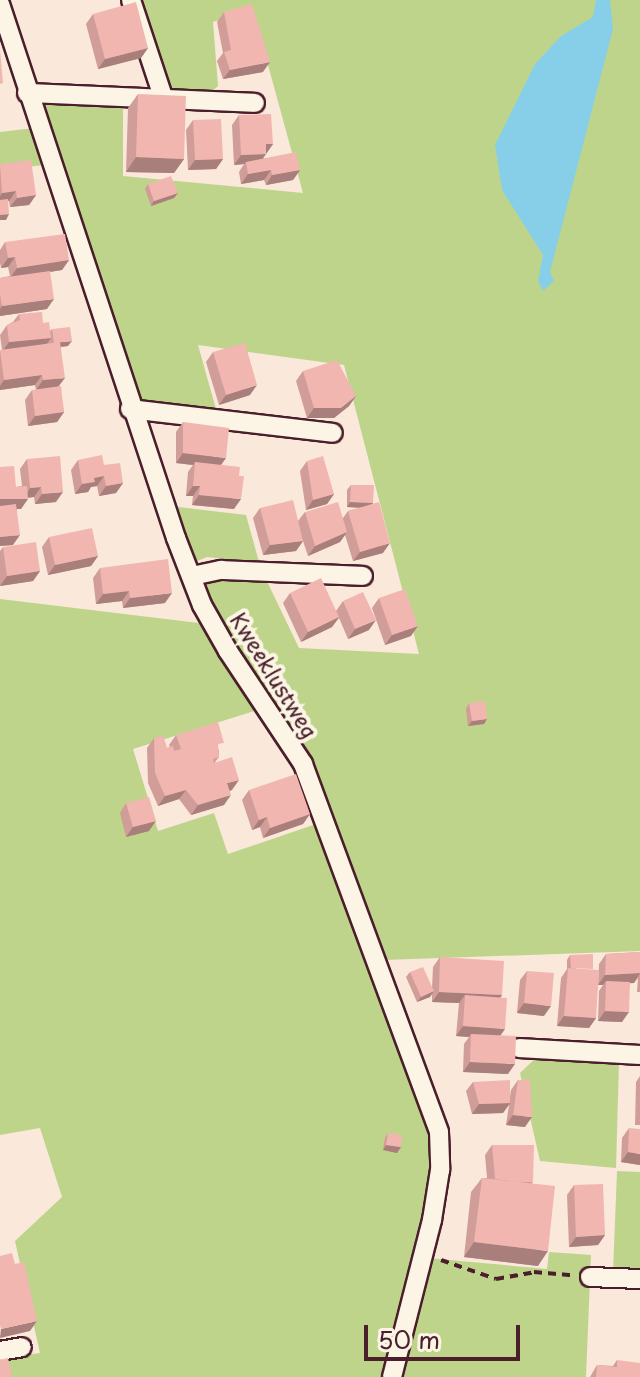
<!DOCTYPE html>
<style>
body{margin:0}
#map{position:relative;width:640px;height:1377px;overflow:hidden;background:#fae8db;font-family:"Playpen Sans",sans-serif}
div>[style]{position:absolute}
.green>*{inset:0;background:#bed48a}
.water>*{inset:0;background:#87cfe8}
.path>*{height:4px;margin-top:-2px;transform-origin:0;background:repeating-linear-gradient(90deg,#4a1f2b 0 8px,transparent 0 14px)}
.roads{filter:drop-shadow(2px 0 #4a1f2b) drop-shadow(-2px 0 #4a1f2b) drop-shadow(0 2px #4a1f2b) drop-shadow(0 -2px #4a1f2b)}
.minor>*{height:18px;margin:-9px;padding:0 9px;transform-origin:9px;border-radius:9px;background:#fcf5e5}
.wall>*{inset:0;background:#d09d98}
.shaded-wall>*{inset:0;background:#a97f7c}
.building>*{inset:0;background:#f2b6b1}
span{translate:-50% -50%;white-space:nowrap;text-align:center;line-height:1.15;-webkit-text-stroke:8px #fcf5e5;paint-order:stroke}
.street-label{font-size:22px;color:#4a1f2b}
.scale{position:absolute;left:364px;top:1325px;width:156px;height:36px;box-sizing:border-box;border:4px solid #4a1f2b;border-top:0;padding-left:10px;font-size:24px;line-height:28px;white-space:nowrap;color:#4a1f2b;-webkit-text-stroke:6px #fcf5e5;paint-order:stroke}
</style>
<div id="map">
<div class="green">
<i style="clip-path:polygon(136px 0,640px 0,640px 951px,384px 960px,311px 768px,219px 622px,199px 577px,262px 571px,299px 648px,419px 654px,344px 365px,198px 345px,216px 409px,133px 401px,43px 107px,44px 102px,123px 98px,123px 176px,303px 193px,253px 10px,213px 22px,218px 86px,208px 95px,167px 91px)"></i>
<i style="clip-path:polygon(34px 128px,44px 165px,0 170px,0 132px)"></i>
<i style="clip-path:polygon(170px 506px,246px 515px,259px 562px,207px 557px,195px 562px)"></i>
<i style="clip-path:polygon(0 599px,207px 624px,261px 709px,133px 749px,158px 831px,214px 813px,228px 854px,319px 823px,430px 1126px,431px 1168px,423px 1223px,385px 1377px,10px 1377px,6px 1358px,40px 1353px,15px 1241px,62px 1197px,40px 1128px,0 1135px)"></i>
<i style="clip-path:polygon(539px 1055px,619px 1062px,616px 1168px,540px 1161px,520px 1073px)"></i>
<i style="clip-path:polygon(617px 1171px,640px 1172px,640px 1274px,613px 1273px)"></i>
<i style="clip-path:polygon(549px 1252px,591px 1255px,586px 1377px,399px 1377px,428px 1258px,547px 1269px)"></i>
</div>
<div class="water">
<i style="clip-path:polygon(596px 0,610px 0,613px 29px,550px 272px,554px 281px,543px 291px,538px 281px,543px 255px,502px 190px,495px 145px,535px 64px,561px 36px,593px 17px)"></i>
</div>
<div class="path">
<i style="left:441px;top:1260px;width:58px;rotate:19.1deg"></i>
<i style="left:496px;top:1279px;width:39px;rotate:-10deg"></i>
<i style="left:534px;top:1272px;width:38px;rotate:5deg"></i>
</div>
<div class="roads">
<div class="minor">
<i style="left:131px;top:0;width:102px;rotate:71.7deg"></i>
<i style="left:0;top:4px;width:562px;rotate:71.76deg"></i>
<i style="left:176px;top:538px;width:72px;rotate:68.8deg"></i>
<i style="left:202px;top:605px;width:53px;rotate:60.5deg"></i>
<i style="left:228px;top:651px;width:136px;rotate:56.4deg"></i>
<i style="left:303px;top:764px;width:392px;rotate:69.7deg"></i>
<i style="left:439px;top:1132px;width:38px;rotate:88deg"></i>
<i style="left:440px;top:1170px;width:51px;rotate:99.1deg"></i>
<i style="left:432px;top:1220px;width:162px;rotate:104.3deg"></i>
<i style="left:27px;top:93px;width:228px;rotate:2.5deg"></i>
<i style="left:130px;top:409px;width:204px;rotate:6.7deg"></i>
<i style="left:192px;top:576px;width:30px;rotate:-12deg"></i>
<i style="left:221px;top:570px;width:142px;rotate:2.4deg"></i>
<i style="left:519px;top:1048px;width:121px;rotate:3.3deg"></i>
<i style="left:590px;top:1277px;width:50px;rotate:2.3deg"></i>
<i style="left:0;top:1351px;width:22px;rotate:-10deg"></i>
</div>
</div>
<div class="wall">
<i style="clip-path:polygon(224px 12px,263px 72px,223px 79px,217px 61px,223px 53px,217px 22px)"></i>
<i style="clip-path:polygon(93px 14px,148px 48px,141px 58px,98px 69px,86px 24px)"></i>
<i style="clip-path:polygon(138px 94px,184px 159px,174px 173px,126px 172px,128px 108px)"></i>
<i style="clip-path:polygon(239px 115px,273px 144px,263px 158px,300px 170px,293px 180px,266px 185px,264px 180px,241px 184px,239px 172px,244px 164px,234px 165px,232px 125px)"></i>
<i style="clip-path:polygon(193px 120px,223px 159px,216px 169px,188px 170px,186px 130px)"></i>
<i style="clip-path:polygon(0 164px,36px 195px,29px 205px,10px 207px,9px 201px,8px 201px,6px 220px,0 220px)"></i>
<i style="clip-path:polygon(148px 184px,178px 193px,174px 198px,151px 206px,145px 189px)"></i>
<i style="clip-path:polygon(5px 242px,69px 260px,62px 270px,50px 272px,47px 309px,0 316px,0 278px,10px 276px,8px 267px,1px 268px,0 263px,0 250px)"></i>
<i style="clip-path:polygon(19px 314px,43px 323px,50px 331px,52px 329px,68px 346px,61px 347px,59px 387px,64px 412px,57px 422px,28px 426px,25px 400px,32px 390px,36px 390px,35px 385px,0 390px,0 350px,2px 350px,0 335px,7px 325px,13px 322px)"></i>
<i style="clip-path:polygon(213px 352px,250px 395px,219px 405px,206px 362px)"></i>
<i style="clip-path:polygon(303px 371px,356px 396px,349px 406px,334px 418px,307px 418px,296px 381px)"></i>
<i style="clip-path:polygon(183px 422px,221px 465px,234px 509px,192px 505px,193px 496px,186px 496px,188px 472px,193px 465px,176px 463px,176px 432px)"></i>
<i style="clip-path:polygon(27px 459px,56px 502px,35px 504px,34px 497px,27px 498px,21px 509px,17px 509px,13px 545px,0 546px,0 467px,16px 487px,22px 486px,20px 469px)"></i>
<i style="clip-path:polygon(78px 460px,104px 465px,123px 483px,116px 493px,99px 496px,97px 486px,91px 487px,88px 492px,75px 494px,71px 470px)"></i>
<i style="clip-path:polygon(307px 461px,334px 494px,327px 504px,306px 510px,300px 471px)"></i>
<i style="clip-path:polygon(351px 485px,373px 503px,383px 553px,353px 561px,345px 535px,340px 542px,308px 556px,303px 541px,296px 551px,263px 555px,253px 518px,260px 508px,298px 521px,305px 512px,343px 518px,348px 511px,360px 508px,347px 507px,347px 490px)"></i>
<i style="clip-path:polygon(49px 537px,98px 556px,91px 566px,48px 575px,42px 547px)"></i>
<i style="clip-path:polygon(3px 547px,40px 571px,33px 581px,0 586px,0 551px)"></i>
<i style="clip-path:polygon(100px 568px,165px 603px,123px 608px,122px 601px,96px 604px,93px 578px)"></i>
<i style="clip-path:polygon(290px 593px,336px 611px,343px 601px,369px 630px,348px 639px,339px 618px,332px 627px,301px 642px,283px 603px)"></i>
<i style="clip-path:polygon(379px 598px,411px 636px,385px 645px,372px 608px)"></i>
<i style="clip-path:polygon(469px 703px,487px 719px,484px 724px,468px 726px,466px 709px)"></i>
<i style="clip-path:polygon(176px 735px,219px 750px,219px 757px,215px 762px,232px 790px,230px 791px,224px 805px,191px 815px,179px 799px,158px 806px,148px 783px,147px 748px,154px 738px,167px 748px,170px 747px,169px 745px)"></i>
<i style="clip-path:polygon(249px 790px,310px 814px,303px 824px,263px 838px,260px 827px,252px 830px,242px 800px)"></i>
<i style="clip-path:polygon(126px 803px,149px 831px,126px 837px,120px 813px)"></i>
<i style="clip-path:polygon(640px 952px,640px 992px,637px 992px,638px 978px,634px 983px,630px 983px,622px 1022px,598px 1021px,599px 991px,603px 985px,598px 985px,599px 964px,606px 954px)"></i>
<i style="clip-path:polygon(570px 955px,596px 1018px,589px 1028px,557px 1026px,561px 978px,567px 969px,567px 960px)"></i>
<i style="clip-path:polygon(440px 957px,502px 995px,500px 998px,500px 1035px,508px 1074px,463px 1072px,464px 1044px,469px 1037px,456px 1036px,459px 1003px,432px 1002px,432px 994px,430px 997px,417px 1002px,406px 977px,410px 972px,432px 988px,433px 967px)"></i>
<i style="clip-path:polygon(527px 971px,544px 1016px,517px 1013px,520px 980px)"></i>
<i style="clip-path:polygon(640px 1076px,640px 1125px,635px 1125px,636px 1082px)"></i>
<i style="clip-path:polygon(518px 1080px,525px 1127px,506px 1125px,509px 1105px,503px 1113px,472px 1114px,466px 1091px,473px 1082px,510px 1097px,511px 1090px)"></i>
<i style="clip-path:polygon(629px 1128px,640px 1165px,621px 1162px,622px 1138px)"></i>
<i style="clip-path:polygon(388px 1133px,401px 1147px,397px 1153px,383px 1150px,385px 1138px)"></i>
<i style="clip-path:polygon(492px 1145px,533px 1182px,532px 1183px,538px 1266px,464px 1257px,471px 1192px,482px 1178px,487px 1178px,485px 1155px)"></i>
<i style="clip-path:polygon(574px 1185px,605px 1235px,598px 1245px,569px 1247px,567px 1195px)"></i>
<i style="clip-path:polygon(617px 1360px,640px 1377px,590px 1377px,597px 1365px,613px 1366px)"></i>
</div>
<div class="shaded-wall">
<i style="clip-path:polygon(148px 48px,141px 58px,98px 69px,105px 59px)"></i>
<i style="clip-path:polygon(270px 62px,263px 72px,223px 79px,230px 70px)"></i>
<i style="clip-path:polygon(266px 144px,273px 144px,266px 154px)"></i>
<i style="clip-path:polygon(266px 154px,259px 164px,246px 162px,244px 164px,234px 165px,241px 155px)"></i>
<i style="clip-path:polygon(136px 157px,184px 159px,174px 173px,126px 172px)"></i>
<i style="clip-path:polygon(223px 159px,216px 169px,188px 170px,195px 160px)"></i>
<i style="clip-path:polygon(271px 170px,264px 180px,241px 184px,248px 174px)"></i>
<i style="clip-path:polygon(300px 170px,293px 180px,266px 185px,272px 175px)"></i>
<i style="clip-path:polygon(16px 191px,9px 201px,0 202px,0 196px,2px 193px)"></i>
<i style="clip-path:polygon(178px 193px,174px 198px,151px 206px,154px 201px)"></i>
<i style="clip-path:polygon(36px 195px,29px 205px,10px 207px,17px 198px)"></i>
<i style="clip-path:polygon(9px 214px,6px 220px,0 220px,0 215px)"></i>
<i style="clip-path:polygon(15px 257px,8px 267px,1px 268px,8px 258px)"></i>
<i style="clip-path:polygon(69px 260px,62px 270px,10px 278px,17px 268px)"></i>
<i style="clip-path:polygon(54px 299px,47px 309px,0 316px,0 309px,2px 306px)"></i>
<i style="clip-path:polygon(51px 338px,44px 348px,2px 352px,9px 342px)"></i>
<i style="clip-path:polygon(72px 341px,68px 346px,50px 348px,54px 343px)"></i>
<i style="clip-path:polygon(42px 375px,35px 385px,0 390px,0 386px,4px 380px)"></i>
<i style="clip-path:polygon(65px 378px,58px 387px,36px 390px,43px 380px)"></i>
<i style="clip-path:polygon(257px 385px,250px 395px,219px 405px,226px 395px)"></i>
<i style="clip-path:polygon(356px 396px,349px 406px,334px 418px,307px 418px,314px 408px)"></i>
<i style="clip-path:polygon(64px 412px,57px 422px,28px 426px,35px 416px)"></i>
<i style="clip-path:polygon(183px 453px,226px 458px,219px 468px,195px 462px,193px 465px,176px 463px)"></i>
<i style="clip-path:polygon(104px 476px,97px 486px,91px 487px,88px 492px,75px 494px,82px 484px,94px 478px)"></i>
<i style="clip-path:polygon(123px 483px,116px 493px,99px 496px,106px 486px)"></i>
<i style="clip-path:polygon(193px 486px,200px 486px,193px 496px,186px 496px)"></i>
<i style="clip-path:polygon(41px 487px,34px 497px,24px 498px,30px 488px)"></i>
<i style="clip-path:polygon(63px 492px,56px 502px,35px 504px,42px 494px)"></i>
<i style="clip-path:polygon(334px 494px,327px 504px,306px 510px,313px 500px)"></i>
<i style="clip-path:polygon(199px 495px,241px 499px,234px 509px,192px 505px)"></i>
<i style="clip-path:polygon(0 499px,28px 499px,21px 509px,0 509px)"></i>
<i style="clip-path:polygon(350px 502px,373px 503px,370px 508px,347px 507px)"></i>
<i style="clip-path:polygon(347px 532px,340px 542px,308px 556px,315px 546px)"></i>
<i style="clip-path:polygon(20px 535px,13px 545px,0 546px,0 537px)"></i>
<i style="clip-path:polygon(303px 541px,296px 551px,263px 555px,270px 545px)"></i>
<i style="clip-path:polygon(390px 543px,383px 553px,353px 561px,360px 552px)"></i>
<i style="clip-path:polygon(98px 556px,91px 566px,48px 575px,55px 565px)"></i>
<i style="clip-path:polygon(40px 571px,33px 581px,0 586px,7px 576px)"></i>
<i style="clip-path:polygon(129px 591px,122px 601px,96px 604px,103px 594px)"></i>
<i style="clip-path:polygon(172px 593px,165px 603px,123px 608px,130px 598px)"></i>
<i style="clip-path:polygon(339px 617px,332px 627px,301px 642px,308px 632px)"></i>
<i style="clip-path:polygon(376px 620px,369px 630px,348px 639px,355px 629px)"></i>
<i style="clip-path:polygon(418px 626px,411px 636px,385px 645px,392px 635px)"></i>
<i style="clip-path:polygon(487px 719px,484px 724px,468px 726px,472px 721px)"></i>
<i style="clip-path:polygon(239px 780px,232px 790px,220px 793px,227px 783px)"></i>
<i style="clip-path:polygon(186px 790px,179px 799px,158px 806px,165px 796px)"></i>
<i style="clip-path:polygon(231px 795px,224px 805px,191px 815px,198px 805px)"></i>
<i style="clip-path:polygon(310px 814px,303px 824px,263px 838px,270px 828px)"></i>
<i style="clip-path:polygon(267px 817px,260px 827px,252px 830px,259px 820px)"></i>
<i style="clip-path:polygon(156px 821px,149px 831px,126px 837px,133px 827px)"></i>
<i style="clip-path:polygon(640px 973px,634px 983px,606px 985px,606px 981px,603px 985px,598px 985px,605px 975px)"></i>
<i style="clip-path:polygon(434px 991px,430px 997px,417px 1002px,421px 997px)"></i>
<i style="clip-path:polygon(439px 992px,502px 995px,495px 1005px,465px 995px,459px 1003px,432px 1002px)"></i>
<i style="clip-path:polygon(524px 1003px,551px 1006px,544px 1016px,517px 1013px)"></i>
<i style="clip-path:polygon(605px 1011px,629px 1012px,622px 1022px,598px 1021px)"></i>
<i style="clip-path:polygon(564px 1016px,596px 1018px,589px 1028px,557px 1026px)"></i>
<i style="clip-path:polygon(463px 1026px,505px 1029px,498px 1039px,471px 1034px,469px 1037px,456px 1036px)"></i>
<i style="clip-path:polygon(470px 1062px,515px 1064px,508px 1074px,463px 1072px)"></i>
<i style="clip-path:polygon(510px 1103px,503px 1113px,472px 1114px,479px 1104px)"></i>
<i style="clip-path:polygon(513px 1115px,532px 1117px,525px 1127px,506px 1125px)"></i>
<i style="clip-path:polygon(386px 1145px,401px 1147px,397px 1153px,383px 1150px)"></i>
<i style="clip-path:polygon(628px 1152px,640px 1154px,640px 1165px,621px 1162px)"></i>
<i style="clip-path:polygon(605px 1235px,598px 1245px,569px 1247px,576px 1237px)"></i>
<i style="clip-path:polygon(474px 1242px,548px 1251px,538px 1266px,464px 1257px)"></i>
<i style="clip-path:polygon(37px 1321px,30px 1331px,0 1338px,1px 1329px)"></i>
</div>
<div class="building">
<i style="clip-path:polygon(136px 2px,148px 48px,105px 59px,93px 14px)"></i>
<i style="clip-path:polygon(252px 4px,270px 62px,230px 70px,224px 52px,231px 50px,224px 12px)"></i>
<i style="clip-path:polygon(0 50px,3px 83px,0 84px)"></i>
<i style="clip-path:polygon(138px 94px,186px 96px,184px 159px,136px 157px)"></i>
<i style="clip-path:polygon(271px 114px,273px 144px,266px 144px,266px 154px,241px 155px,239px 115px)"></i>
<i style="clip-path:polygon(221px 119px,223px 159px,195px 160px,193px 120px)"></i>
<i style="clip-path:polygon(296px 152px,300px 170px,272px 175px,271px 170px,248px 174px,246px 162px)"></i>
<i style="clip-path:polygon(31px 160px,36px 195px,17px 198px,16px 191px,2px 193px,0 164px)"></i>
<i style="clip-path:polygon(171px 176px,178px 193px,154px 201px,148px 184px)"></i>
<i style="clip-path:polygon(8px 199px,9px 214px,0 215px,0 200px)"></i>
<i style="clip-path:polygon(65px 234px,69px 260px,17px 268px,15px 257px,8px 258px,5px 242px)"></i>
<i style="clip-path:polygon(50px 271px,54px 299px,2px 306px,0 294px,0 278px)"></i>
<i style="clip-path:polygon(42px 312px,43px 323px,49px 322px,51px 338px,9px 342px,7px 325px,20px 320px,19px 314px)"></i>
<i style="clip-path:polygon(70px 327px,72px 341px,54px 343px,52px 329px)"></i>
<i style="clip-path:polygon(60px 342px,65px 378px,43px 380px,42px 375px,4px 380px,0 350px)"></i>
<i style="clip-path:polygon(245px 343px,257px 385px,226px 395px,213px 352px)"></i>
<i style="clip-path:polygon(337px 360px,356px 396px,341px 408px,314px 408px,303px 371px)"></i>
<i style="clip-path:polygon(61px 386px,64px 412px,35px 416px,32px 390px)"></i>
<i style="clip-path:polygon(183px 422px,229px 428px,226px 458px,183px 453px)"></i>
<i style="clip-path:polygon(102px 455px,104px 465px,120px 463px,123px 483px,106px 486px,104px 476px,94px 478px,95px 482px,82px 484px,78px 460px)"></i>
<i style="clip-path:polygon(60px 456px,63px 492px,42px 494px,41px 487px,30px 488px,27px 459px)"></i>
<i style="clip-path:polygon(323px 456px,334px 494px,313px 500px,307px 461px)"></i>
<i style="clip-path:polygon(195px 462px,240px 467px,239px 476px,244px 476px,241px 499px,199px 495px,200px 486px,193px 486px)"></i>
<i style="clip-path:polygon(14px 466px,16px 487px,27px 486px,28px 499px,0 499px,0 467px)"></i>
<i style="clip-path:polygon(351px 485px,374px 485px,373px 503px,350px 502px)"></i>
<i style="clip-path:polygon(293px 500px,303px 541px,270px 545px,260px 508px)"></i>
<i style="clip-path:polygon(338px 502px,347px 532px,315px 546px,305px 512px)"></i>
<i style="clip-path:polygon(379px 502px,390px 543px,360px 552px,348px 511px)"></i>
<i style="clip-path:polygon(16px 504px,20px 535px,0 537px,0 506px)"></i>
<i style="clip-path:polygon(92px 528px,98px 556px,55px 565px,49px 537px)"></i>
<i style="clip-path:polygon(36px 542px,40px 571px,7px 576px,3px 547px)"></i>
<i style="clip-path:polygon(168px 559px,172px 593px,130px 598px,129px 591px,103px 594px,100px 568px)"></i>
<i style="clip-path:polygon(321px 578px,339px 617px,308px 632px,290px 593px)"></i>
<i style="clip-path:polygon(405px 589px,418px 626px,392px 635px,379px 598px)"></i>
<i style="clip-path:polygon(363px 592px,376px 620px,355px 629px,343px 601px)"></i>
<i style="clip-path:polygon(485px 701px,487px 719px,472px 721px,469px 703px)"></i>
<i style="clip-path:polygon(218px 722px,224px 743px,218px 744px,219px 757px,213px 759px,214px 763px,232px 757px,239px 780px,227px 783px,231px 795px,198px 805px,186px 790px,165px 796px,155px 773px,154px 738px,163px 735px,167px 748px,173px 746px,174px 751px,181px 749px,176px 735px)"></i>
<i style="clip-path:polygon(296px 774px,310px 814px,270px 828px,267px 817px,259px 820px,249px 790px)"></i>
<i style="clip-path:polygon(149px 797px,156px 821px,133px 827px,126px 803px)"></i>
<i style="clip-path:polygon(640px 952px,640px 973px,605px 975px,606px 954px)"></i>
<i style="clip-path:polygon(593px 954px,593px 969px,571px 968px,570px 955px)"></i>
<i style="clip-path:polygon(440px 957px,504px 961px,502px 995px,439px 992px)"></i>
<i style="clip-path:polygon(423px 967px,434px 991px,421px 997px,410px 972px)"></i>
<i style="clip-path:polygon(568px 968px,599px 970px,596px 1018px,564px 1016px)"></i>
<i style="clip-path:polygon(527px 971px,554px 973px,551px 1006px,524px 1003px)"></i>
<i style="clip-path:polygon(606px 981px,630px 982px,629px 1012px,605px 1011px)"></i>
<i style="clip-path:polygon(465px 995px,507px 998px,505px 1029px,463px 1026px)"></i>
<i style="clip-path:polygon(471px 1034px,516px 1036px,515px 1064px,470px 1062px)"></i>
<i style="clip-path:polygon(510px 1080px,510px 1103px,479px 1104px,473px 1082px)"></i>
<i style="clip-path:polygon(518px 1080px,530px 1080px,532px 1117px,513px 1115px)"></i>
<i style="clip-path:polygon(629px 1128px,640px 1129px,640px 1154px,628px 1152px)"></i>
<i style="clip-path:polygon(388px 1133px,402px 1135px,401px 1147px,386px 1145px)"></i>
<i style="clip-path:polygon(492px 1145px,534px 1145px,533px 1182px,517px 1182px,495px 1179px)"></i>
<i style="clip-path:polygon(482px 1178px,555px 1186px,548px 1251px,474px 1242px)"></i>
<i style="clip-path:polygon(603px 1184px,605px 1235px,576px 1237px,574px 1185px)"></i>
<i style="clip-path:polygon(12px 1253px,15px 1264px,24px 1262px,37px 1321px,1px 1329px,0 1325px,0 1256px)"></i>
<i style="clip-path:polygon(8px 1358px,12px 1377px,0 1377px,0 1360px)"></i>
<i style="clip-path:polygon(617px 1360px,640px 1363px,640px 1377px,596px 1377px,597px 1365px,617px 1367px)"></i>
</div>
<div class="street-label">
<span style="left:275px;top:675px;rotate:58deg">Kweeklustweg</span>
</div>
<div class="scale">50 m</div>
</div>
